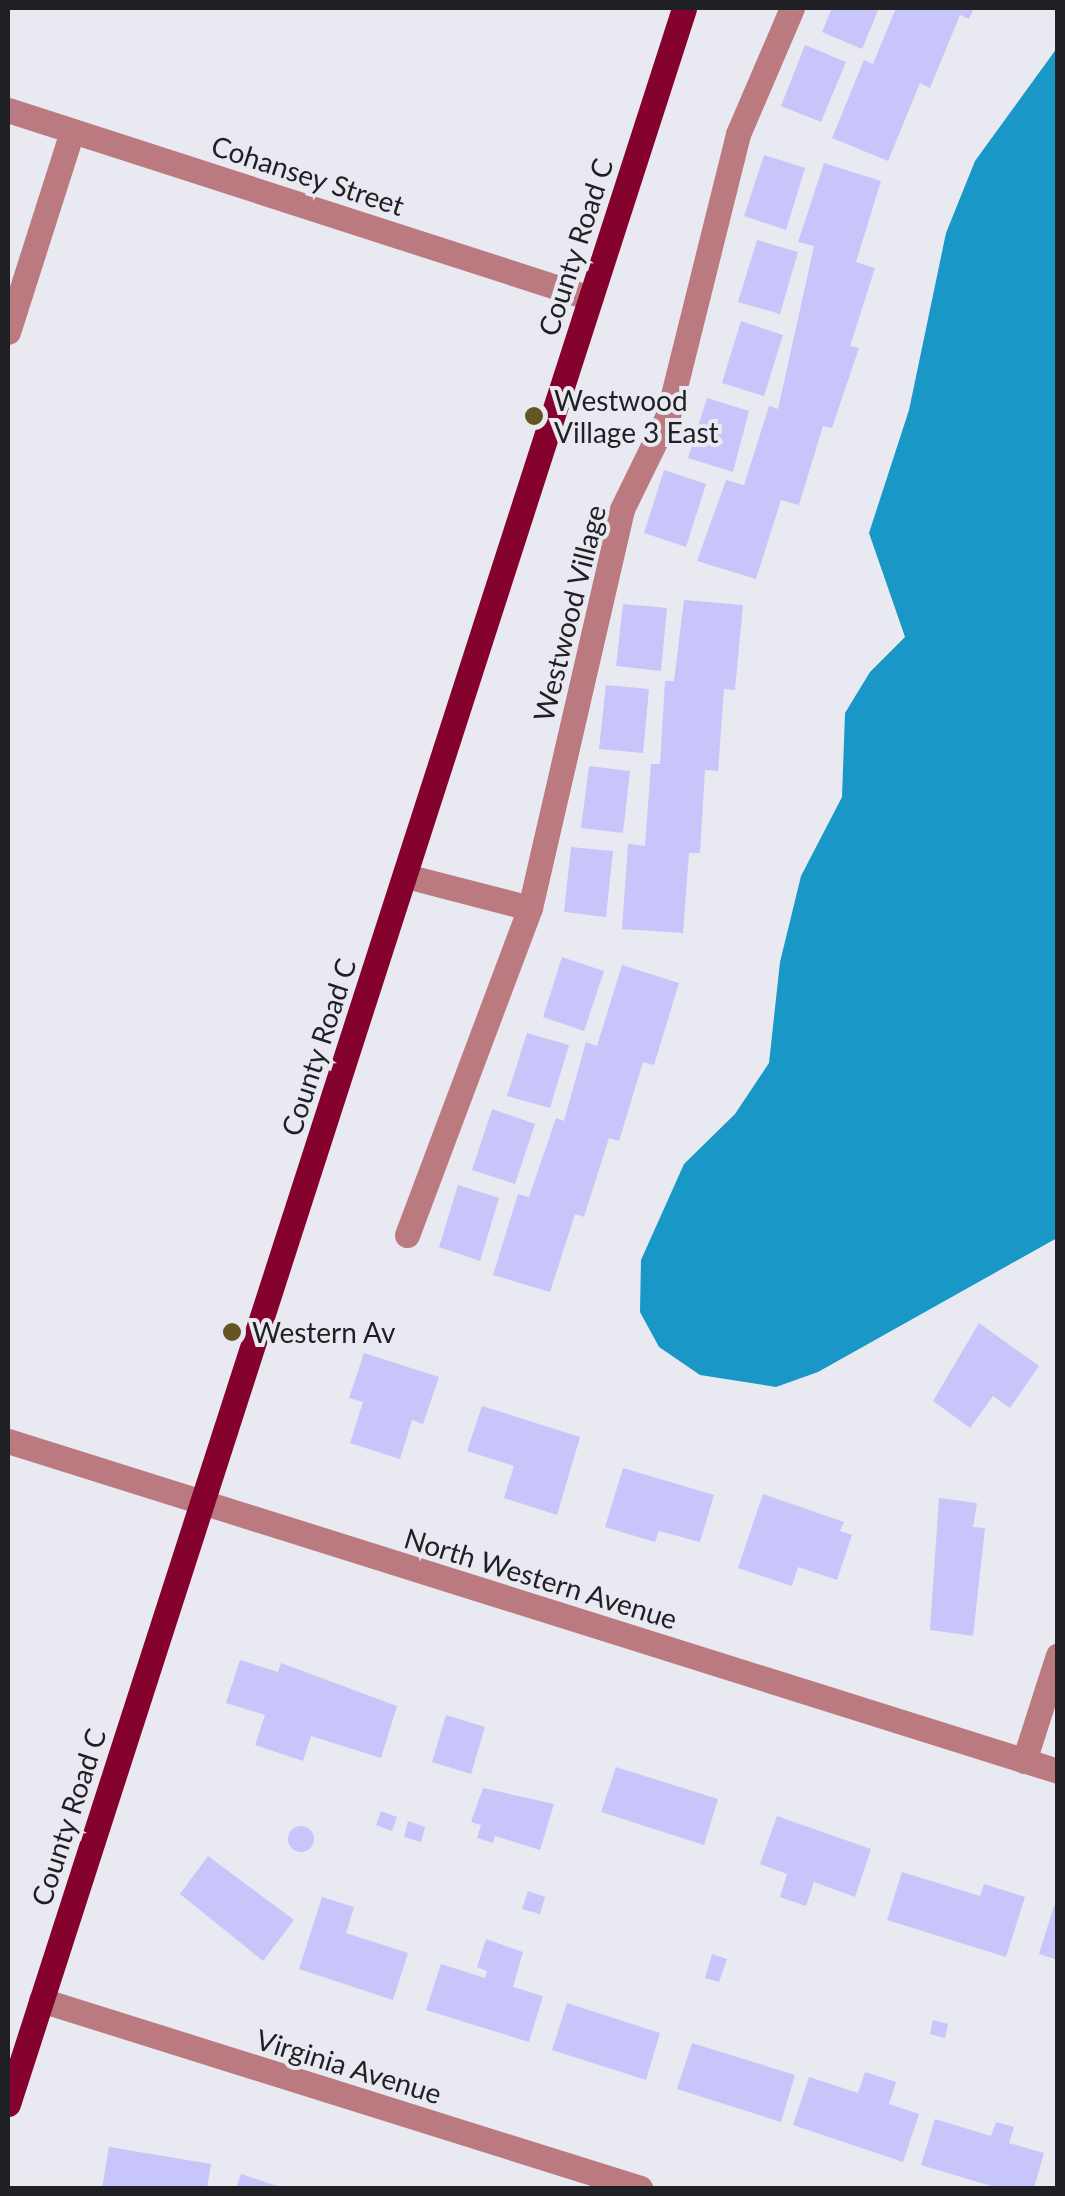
<!DOCTYPE html>
<style>
body{margin:0}
#map{position:relative;width:1065px;height:2196px;overflow:hidden;background:#e9e9f2;font-family:Lato,sans-serif}
div>[style]{position:absolute}
.water>*{inset:0;background:#1998c7}
.building>*{inset:0;background:#c8c5fa}
.round{border-radius:50%}
.minor>*{height:25px;margin:-12.5px;padding:0 12.5px;transform-origin:12.5px;border-radius:12.5px;background:#bb7a80}
.major>*{height:25px;margin:-12.5px;padding:0 12.5px;transform-origin:12.5px;border-radius:12.5px;background:#84022d}
.dots>*{width:28px;height:28px;translate:-50% -50%;box-sizing:border-box;border:5px solid #e9e9f2;border-radius:50%}
span{translate:-50% -50%;white-space:nowrap;text-align:center;line-height:1.15;-webkit-text-stroke:8px #e9e9f2;paint-order:stroke}
.street-label{font-size:28px;color:#201f23}
.poi-label{font-size:28px;color:#201f23}
.left{translate:0 -50%;text-align:left}
.frame{position:absolute;inset:0;border:10px solid #201f23;pointer-events:none}
</style>
<div id="map">
<div class="water">
<i style="clip-path:polygon(1057px 48px,1057px 1238px,818px 1372px,776px 1387px,700px 1375px,659px 1347px,640px 1312px,641px 1260px,684px 1164px,735px 1114px,769px 1063px,780px 962px,801px 876px,842px 797px,845px 713px,870px 672px,905px 637px,869px 533px,909px 410px,946px 233px,975px 161px)"></i>
</div>
<div class="building">
<i style="clip-path:polygon(832px 8px,879px 8px,862px 49px,822px 32px)"></i>
<i style="clip-path:polygon(896px 8px,974px 8px,969px 19px,960px 15px,930px 88px,920px 83px,888px 161px,832px 138px,864px 60px,873px 64px)"></i>
<i style="clip-path:polygon(805px 45px,846px 62px,821px 122px,781px 106px)"></i>
<i style="clip-path:polygon(764px 155px,805px 168px,786px 230px,744px 216px)"></i>
<i style="clip-path:polygon(824px 163px,881px 181px,856px 262px,875px 268px,850px 346px,859px 348px,832px 428px,823px 426px,799px 505px,781px 500px,756px 579px,697px 561px,726px 480px,744px 485px,769px 406px,778px 409px,814px 246px,798px 242px)"></i>
<i style="clip-path:polygon(757px 240px,798px 252px,780px 314px,738px 302px)"></i>
<i style="clip-path:polygon(741px 321px,783px 335px,764px 396px,722px 383px)"></i>
<i style="clip-path:polygon(707px 398px,749px 411px,733px 472px,688px 458px)"></i>
<i style="clip-path:polygon(664px 470px,706px 484px,686px 547px,644px 533px)"></i>
<i style="clip-path:polygon(684px 600px,743px 605px,735px 690px,724px 689px,718px 771px,705px 770px,700px 853px,689px 853px,683px 933px,622px 929px,628px 844px,645px 846px,651px 764px,660px 764px,665px 681px,674px 681px)"></i>
<i style="clip-path:polygon(623px 604px,667px 608px,661px 671px,616px 666px)"></i>
<i style="clip-path:polygon(606px 685px,649px 689px,643px 753px,599px 749px)"></i>
<i style="clip-path:polygon(589px 766px,630px 771px,623px 833px,581px 828px)"></i>
<i style="clip-path:polygon(571px 847px,613px 851px,606px 917px,564px 912px)"></i>
<i style="clip-path:polygon(562px 957px,604px 971px,584px 1031px,543px 1017px)"></i>
<i style="clip-path:polygon(622px 965px,679px 983px,654px 1065px,643px 1062px,619px 1141px,609px 1138px,584px 1217px,575px 1214px,550px 1292px,493px 1275px,518px 1194px,529px 1197px,556px 1118px,564px 1121px,586px 1042px,597px 1046px)"></i>
<i style="clip-path:polygon(527px 1033px,569px 1045px,550px 1108px,507px 1096px)"></i>
<i style="clip-path:polygon(492px 1109px,535px 1124px,515px 1184px,472px 1170px)"></i>
<i style="clip-path:polygon(458px 1185px,499px 1198px,480px 1261px,439px 1247px)"></i>
<i style="clip-path:polygon(979px 1323px,1039px 1366px,1010px 1408px,993px 1396px,970px 1428px,933px 1401px)"></i>
<i style="clip-path:polygon(364px 1353px,439px 1377px,423px 1424px,412px 1420px,400px 1459px,350px 1443px,363px 1402px,349px 1398px)"></i>
<i style="clip-path:polygon(482px 1406px,580px 1437px,557px 1515px,504px 1498px,514px 1466px,467px 1451px)"></i>
<i style="clip-path:polygon(623px 1468px,714px 1495px,700px 1542px,659px 1531px,655px 1542px,605px 1527px)"></i>
<i style="clip-path:polygon(763px 1494px,844px 1522px,840px 1531px,852px 1535px,837px 1580px,798px 1567px,792px 1586px,738px 1568px)"></i>
<i style="clip-path:polygon(939px 1498px,977px 1503px,973px 1527px,985px 1528px,973px 1636px,930px 1630px)"></i>
<i style="clip-path:polygon(240px 1660px,278px 1672px,281px 1663px,397px 1706px,381px 1758px,311px 1736px,303px 1761px,255px 1745px,265px 1715px,226px 1703px)"></i>
<i style="clip-path:polygon(446px 1715px,485px 1727px,471px 1774px,432px 1762px)"></i>
<i style="clip-path:polygon(616px 1767px,718px 1799px,704px 1845px,601px 1812px)"></i>
<i style="clip-path:polygon(483px 1788px,554px 1804px,540px 1850px,495px 1836px,493px 1843px,477px 1838px,481px 1825px,471px 1822px)"></i>
<i style="clip-path:polygon(381px 1811px,397px 1817px,392px 1831px,376px 1825px)"></i>
<i style="clip-path:polygon(777px 1816px,871px 1849px,855px 1897px,814px 1882px,806px 1906px,780px 1897px,787px 1874px,760px 1864px)"></i>
<i style="clip-path:polygon(408px 1821px,425px 1827px,421px 1842px,404px 1837px)"></i>
<i class="round" style="left:288px;top:1826px;width:26px;height:26px"></i>
<i style="clip-path:polygon(208px 1856px,294px 1920px,263px 1961px,180px 1894px)"></i>
<i style="clip-path:polygon(902px 1872px,980px 1896px,984px 1884px,1025px 1897px,1006px 1957px,887px 1920px)"></i>
<i style="clip-path:polygon(528px 1891px,545px 1897px,540px 1914px,522px 1909px)"></i>
<i style="clip-path:polygon(322px 1897px,354px 1907px,346px 1933px,408px 1953px,393px 2000px,299px 1969px)"></i>
<i style="clip-path:polygon(1054px 1906px,1058px 1907px,1058px 1960px,1039px 1954px)"></i>
<i style="clip-path:polygon(486px 1939px,523px 1952px,513px 1987px,543px 1996px,529px 2042px,426px 2010px,441px 1964px,485px 1978px,487px 1971px,477px 1967px)"></i>
<i style="clip-path:polygon(712px 1954px,727px 1959px,719px 1982px,705px 1978px)"></i>
<i style="clip-path:polygon(567px 2003px,660px 2033px,646px 2080px,552px 2050px)"></i>
<i style="clip-path:polygon(933px 2020px,948px 2024px,945px 2038px,930px 2034px)"></i>
<i style="clip-path:polygon(692px 2043px,795px 2075px,781px 2122px,677px 2089px)"></i>
<i style="clip-path:polygon(865px 2072px,896px 2082px,889px 2104px,919px 2114px,903px 2162px,793px 2125px,809px 2077px,858px 2093px)"></i>
<i style="clip-path:polygon(935px 2119px,991px 2136px,996px 2122px,1014px 2127px,1009px 2143px,1044px 2153px,1034px 2188px,998px 2188px,921px 2165px)"></i>
<i style="clip-path:polygon(109px 2147px,211px 2164px,207px 2188px,102px 2188px)"></i>
<i style="clip-path:polygon(241px 2174px,283px 2188px,236px 2188px)"></i>
</div>
<div class="minor">
<i style="left:8px;top:110px;width:612px;rotate:17.9deg"></i>
<i style="left:8px;top:332px;width:211px;rotate:-72.3deg"></i>
<i style="left:406px;top:876px;width:128px;rotate:14.5deg"></i>
<i style="left:407px;top:1235px;width:349px;rotate:-69.4deg"></i>
<i style="left:530px;top:908px;width:409px;rotate:-77deg"></i>
<i style="left:622px;top:509px;width:105px;rotate:-63.9deg"></i>
<i style="left:668px;top:415px;width:290px;rotate:-76deg"></i>
<i style="left:738px;top:134px;width:137px;rotate:-66.8deg"></i>
<i style="left:8px;top:1441px;width:1101px;rotate:17.45deg"></i>
<i style="left:1024px;top:1761px;width:111px;rotate:-72.2deg"></i>
<i style="left:41px;top:2000px;width:628px;rotate:17.42deg"></i>
</div>
<div class="major">
<i style="left:8px;top:2104px;width:2202px;rotate:-72.12deg"></i>
</div>
<div class="dots">
<i style="left:534px;top:416px;background:#655522"></i>
<i style="left:232px;top:1332px;background:#655522"></i>
</div>
<div class="street-label">
<span style="left:308px;top:175px;rotate:18deg">Cohansey Street</span>
<span style="left:575px;top:247px;rotate:-72deg">County Road C</span>
<span style="left:569px;top:613px;rotate:-76deg">Westwood Village</span>
<span style="left:318px;top:1047px;rotate:-72deg">County Road C</span>
<span style="left:541px;top:1578px;rotate:17deg">North Western Avenue</span>
<span style="left:68px;top:1817px;rotate:-72deg">County Road C</span>
<span style="left:349px;top:2066px;rotate:17deg">Virginia Avenue</span>
</div>
<div class="poi-label">
<span class="left" style="left:554px;top:416px">Westwood<br>Village 3 East</span>
<span class="left" style="left:252px;top:1332px">Western Av</span>
</div>
<div class="frame"></div>
</div>
